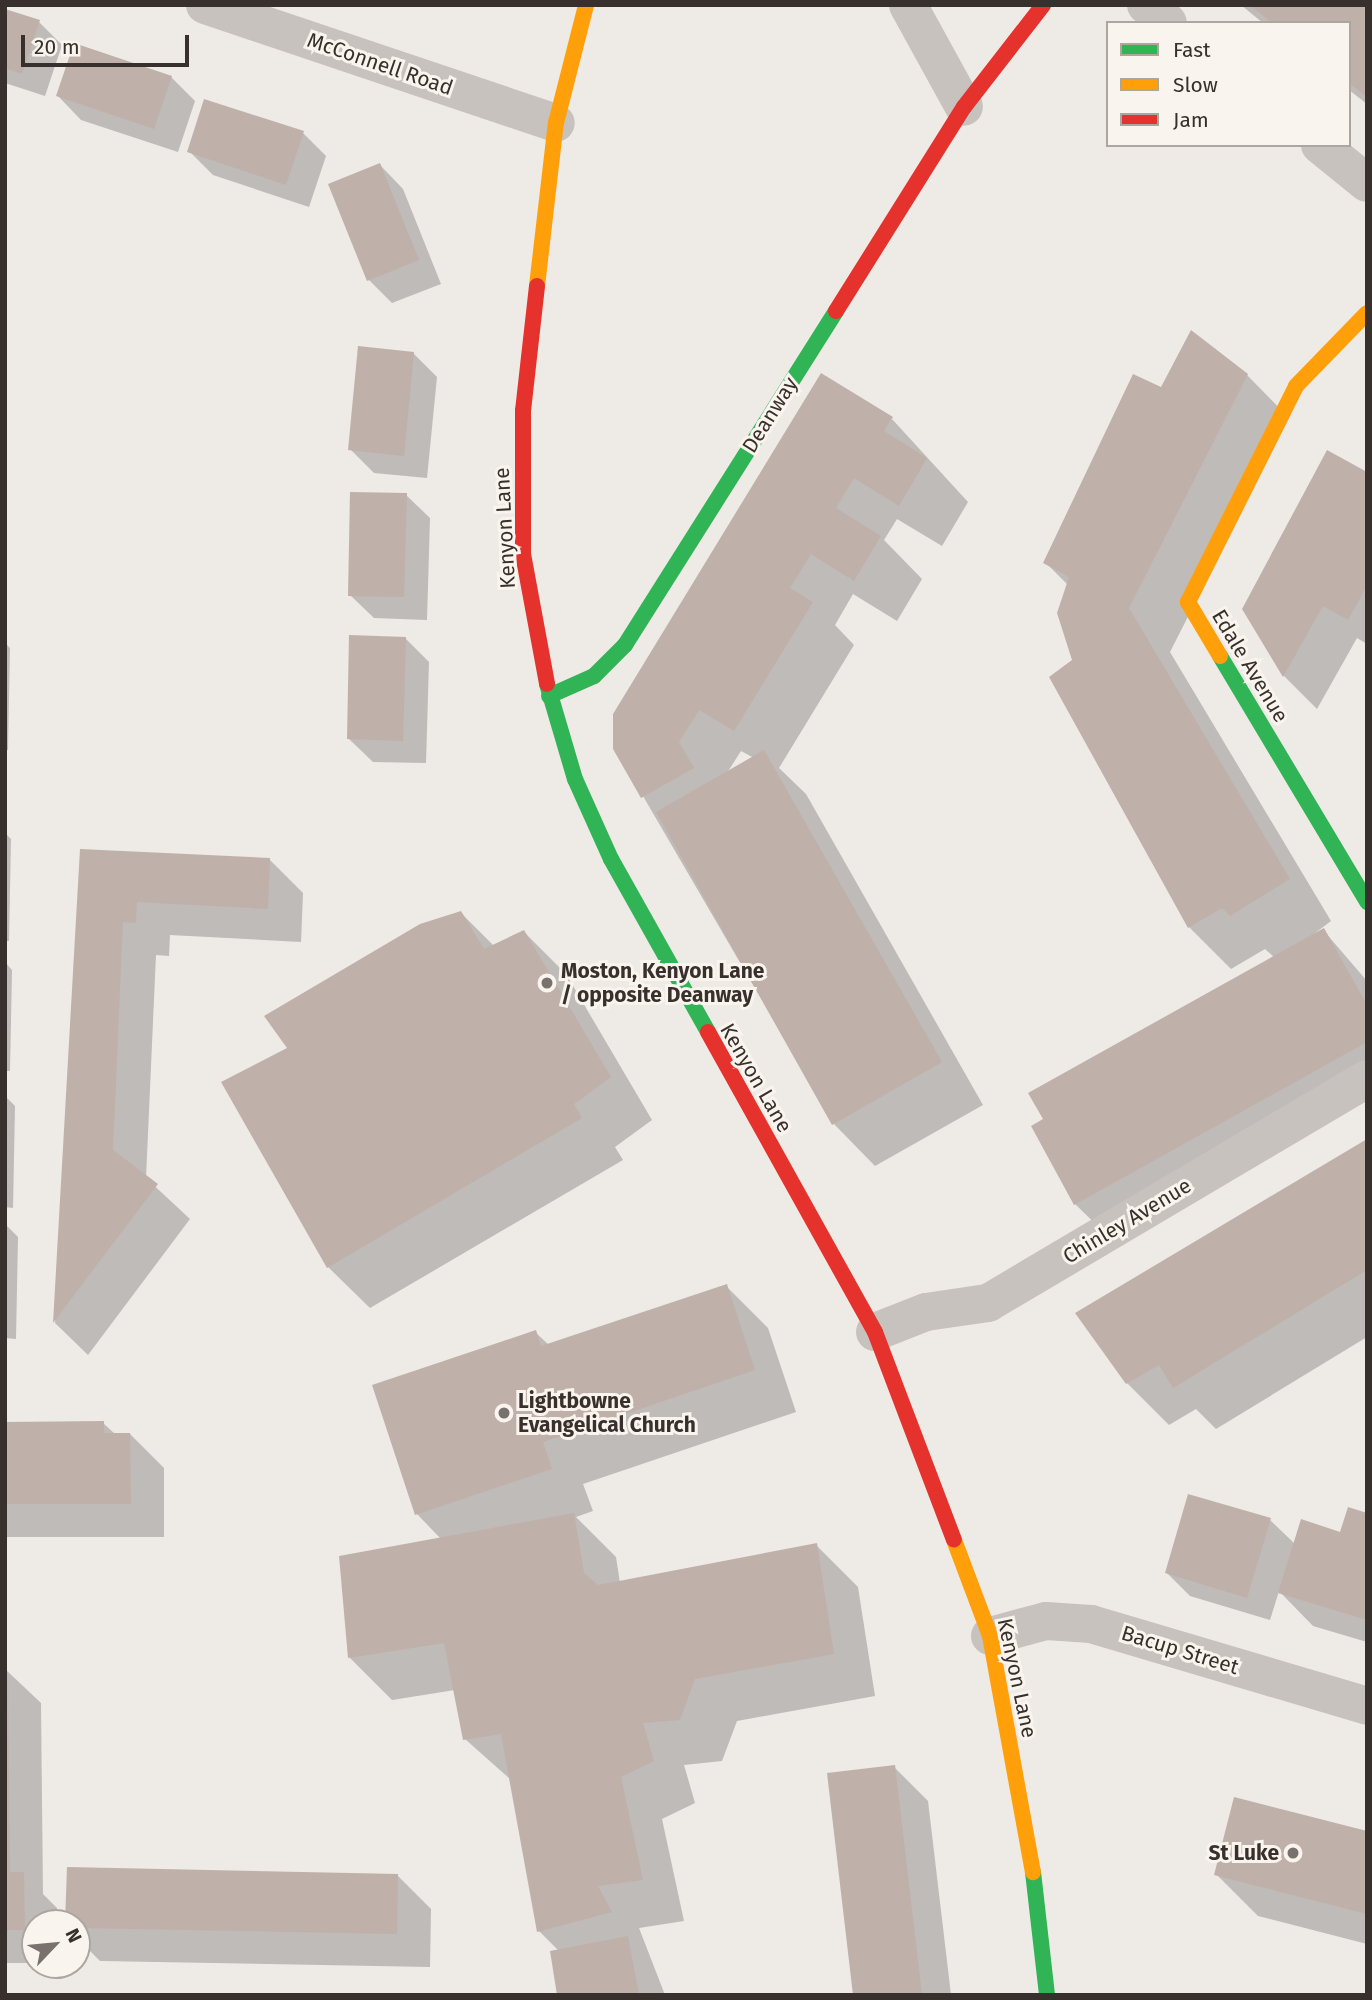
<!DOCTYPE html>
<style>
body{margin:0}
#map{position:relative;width:1372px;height:2000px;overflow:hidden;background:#eeeae6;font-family:"Fira Sans",sans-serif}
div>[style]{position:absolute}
.shadow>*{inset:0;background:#0003}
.building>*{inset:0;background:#c0b0aa}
.street>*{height:38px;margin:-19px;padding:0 19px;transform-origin:19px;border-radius:19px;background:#c7c2be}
.fast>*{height:16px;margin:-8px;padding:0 8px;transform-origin:8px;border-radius:8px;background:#30b455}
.slow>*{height:16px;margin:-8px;padding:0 8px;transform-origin:8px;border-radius:8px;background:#ff9f0a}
.jam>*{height:16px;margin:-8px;padding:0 8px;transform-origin:8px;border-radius:8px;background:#e5322d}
.dots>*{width:19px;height:19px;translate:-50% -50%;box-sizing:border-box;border:4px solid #f9f4ee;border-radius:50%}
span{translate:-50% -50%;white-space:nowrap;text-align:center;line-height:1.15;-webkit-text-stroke:6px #f9f4ee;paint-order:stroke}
.street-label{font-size:21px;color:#38302c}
.poi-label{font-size:21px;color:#38302c;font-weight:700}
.left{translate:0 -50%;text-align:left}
.right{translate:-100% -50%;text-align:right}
.frame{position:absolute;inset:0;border:7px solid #38302c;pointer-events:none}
.legend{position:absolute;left:1106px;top:21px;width:245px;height:126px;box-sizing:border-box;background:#f9f4ee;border:2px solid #aca6a0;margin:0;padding:9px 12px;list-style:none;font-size:21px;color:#38302c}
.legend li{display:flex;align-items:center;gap:14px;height:35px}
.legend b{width:35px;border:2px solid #aca6a0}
.north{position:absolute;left:21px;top:1909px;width:70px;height:70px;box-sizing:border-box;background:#f9f4ee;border:2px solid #aca6a0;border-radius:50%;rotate:64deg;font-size:19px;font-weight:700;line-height:28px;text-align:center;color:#38302c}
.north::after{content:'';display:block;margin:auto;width:24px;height:32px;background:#78716d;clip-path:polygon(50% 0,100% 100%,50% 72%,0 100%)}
.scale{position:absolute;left:21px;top:35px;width:168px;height:32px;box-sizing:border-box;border:4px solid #38302c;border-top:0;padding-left:9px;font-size:21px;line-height:24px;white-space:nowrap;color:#38302c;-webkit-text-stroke:5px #f9f4ee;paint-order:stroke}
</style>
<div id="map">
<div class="shadow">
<i style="clip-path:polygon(1241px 5px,1367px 5px,1367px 104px,1349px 90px,1349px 23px,1263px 23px)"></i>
<i style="clip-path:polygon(5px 11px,39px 22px,62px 45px,45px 96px,5px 83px)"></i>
<i style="clip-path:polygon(171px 77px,195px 101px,178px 152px,81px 120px,58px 96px)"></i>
<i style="clip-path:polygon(303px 133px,326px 156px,309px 207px,213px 175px,189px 151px)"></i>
<i style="clip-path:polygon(380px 165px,403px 189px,441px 284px,392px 303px,369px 280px)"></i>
<i style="clip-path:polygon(413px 353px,437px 377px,427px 478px,374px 473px,350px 449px)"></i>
<i style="clip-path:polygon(1247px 375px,1289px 418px,1170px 652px,1331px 921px,1302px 943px,1324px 931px,1367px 981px,1367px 1094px,1109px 1237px,1075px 1204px,1275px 958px,1265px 949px,1231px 969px,1189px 927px,1074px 661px,1068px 585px,1045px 562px,1162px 389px)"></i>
<i style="clip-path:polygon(evenodd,892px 419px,968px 502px,942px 546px,897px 519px,884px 540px,922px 579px,897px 621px,853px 594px,835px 625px,854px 645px,779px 768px,806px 794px,983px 1105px,875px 1166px,834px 1124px,615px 748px,892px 419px,741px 751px,754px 758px,727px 773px,741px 751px)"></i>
<i style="clip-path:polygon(1367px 474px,1367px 644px,1357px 638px,1317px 709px,1284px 676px,1244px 609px)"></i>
<i style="clip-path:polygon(406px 495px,430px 518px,427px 620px,374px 618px,350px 595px)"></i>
<i style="clip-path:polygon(5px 505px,7px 507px,5px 593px)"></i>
<i style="clip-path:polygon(405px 638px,429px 662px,426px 763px,373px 762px,349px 739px)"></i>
<i style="clip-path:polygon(5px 643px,10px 648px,8px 750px,5px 750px)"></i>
<i style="clip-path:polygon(5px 833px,11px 839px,9px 941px,5px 941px)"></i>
<i style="clip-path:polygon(81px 850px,270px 860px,303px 893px,301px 942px,170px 935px,169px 956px,156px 955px,146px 1178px,190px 1219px,88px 1355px,55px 1323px)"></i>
<i style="clip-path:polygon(461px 913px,494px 946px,524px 932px,566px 974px,652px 1120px,615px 1147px,623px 1160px,370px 1308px,328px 1267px,290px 1049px)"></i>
<i style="clip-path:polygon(5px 962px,12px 970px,10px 1071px,5px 1071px)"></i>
<i style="clip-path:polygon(5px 1096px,15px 1106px,13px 1208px,5px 1207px)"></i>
<i style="clip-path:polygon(1367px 1141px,1367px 1337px,1216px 1429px,1196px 1409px,1169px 1425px,1127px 1383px,1077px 1314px)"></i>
<i style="clip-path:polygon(5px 1224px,18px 1237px,16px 1339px,5px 1338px)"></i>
<i style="clip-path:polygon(726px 1286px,768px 1328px,796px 1412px,583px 1484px,593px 1511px,576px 1517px,616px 1557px,620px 1583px,816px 1545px,858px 1587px,875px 1696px,737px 1721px,722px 1761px,684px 1765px,695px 1803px,662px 1819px,684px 1921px,639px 1928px,665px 1995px,559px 1995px,559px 1951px,539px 1931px,511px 1780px,465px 1739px,455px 1690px,392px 1700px,350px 1658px,441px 1539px,417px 1514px,374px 1386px,535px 1332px,549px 1345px)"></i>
<i style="clip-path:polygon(5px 1423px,103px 1423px,115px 1434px,130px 1434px,164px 1468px,164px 1537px,5px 1537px)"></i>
<i style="clip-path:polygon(1367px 1515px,1367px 1642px,1313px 1626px,1279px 1591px,1270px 1620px,1190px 1596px,1167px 1573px,1270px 1520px,1295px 1544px,1341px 1534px)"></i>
<i style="clip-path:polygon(5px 1669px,41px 1703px,43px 1894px,57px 1908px,57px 1923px,35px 1923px,35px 1963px,5px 1963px)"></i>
<i style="clip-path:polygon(894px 1767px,928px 1801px,951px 1995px,854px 1995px)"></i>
<i style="clip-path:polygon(1367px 1833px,1367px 1944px,1258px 1916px,1216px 1874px)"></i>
<i style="clip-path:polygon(397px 1875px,431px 1909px,430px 1967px,100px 1961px,77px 1938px,77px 1923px,67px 1923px)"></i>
</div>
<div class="building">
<i style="clip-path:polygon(1250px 5px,1367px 5px,1367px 97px,1349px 83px,1349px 23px,1272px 23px)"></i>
<i style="clip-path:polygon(5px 9px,40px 20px,22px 74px,5px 68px)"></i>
<i style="clip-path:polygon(74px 43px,172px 76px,154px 129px,56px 96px)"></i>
<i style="clip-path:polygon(204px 99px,304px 131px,286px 185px,187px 152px)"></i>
<i style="clip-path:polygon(380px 163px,419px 260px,367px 281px,328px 184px)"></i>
<i style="clip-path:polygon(1191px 330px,1248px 374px,1129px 608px,1290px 879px,1230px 916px,1222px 908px,1188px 928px,1049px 677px,1072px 660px,1057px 613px,1069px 577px,1043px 563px,1133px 374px,1161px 387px)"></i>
<i style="clip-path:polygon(358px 346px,414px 352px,404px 456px,348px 450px)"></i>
<i style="clip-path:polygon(821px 373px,893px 417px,884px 431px,927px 458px,899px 506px,854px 478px,836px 508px,881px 536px,854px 581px,811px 554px,790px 588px,813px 602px,734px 731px,699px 710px,679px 742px,694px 768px,641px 798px,613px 749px,613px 714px)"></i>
<i style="clip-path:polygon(1327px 450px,1367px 472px,1367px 585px,1348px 620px,1323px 606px,1283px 677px,1242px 609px)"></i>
<i style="clip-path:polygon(350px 492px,407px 493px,404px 597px,348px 596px)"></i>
<i style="clip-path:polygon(349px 635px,406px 637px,403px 741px,347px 739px)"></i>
<i style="clip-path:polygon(764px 750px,942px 1062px,832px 1125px,656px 812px)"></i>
<i style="clip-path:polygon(80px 849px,270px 858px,268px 909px,137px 902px,136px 923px,123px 922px,113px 1150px,158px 1184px,53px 1323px)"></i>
<i style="clip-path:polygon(461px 911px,484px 949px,524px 930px,611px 1077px,574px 1104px,582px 1118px,327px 1268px,221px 1082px,287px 1048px,264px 1016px,420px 924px)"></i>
<i style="clip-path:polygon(1324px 928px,1367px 1005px,1367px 1042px,1074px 1205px,1031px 1126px,1043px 1119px,1028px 1093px)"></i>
<i style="clip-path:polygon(1367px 1139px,1367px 1270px,1173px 1388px,1159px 1365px,1126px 1384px,1075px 1313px)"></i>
<i style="clip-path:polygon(727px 1284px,755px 1370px,543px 1442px,552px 1469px,415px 1515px,372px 1385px,536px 1330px,541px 1346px)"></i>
<i style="clip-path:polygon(104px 1421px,104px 1433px,130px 1433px,131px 1504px,5px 1504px,5px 1422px)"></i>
<i style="clip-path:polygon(1188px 1494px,1271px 1518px,1247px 1598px,1165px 1573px)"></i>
<i style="clip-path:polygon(1348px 1507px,1367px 1513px,1367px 1620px,1278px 1593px,1301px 1519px,1340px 1532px)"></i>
<i style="clip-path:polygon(574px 1513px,584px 1573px,598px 1585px,817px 1543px,834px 1654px,695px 1679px,680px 1720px,643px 1723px,654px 1761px,621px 1777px,643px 1880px,598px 1886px,612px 1912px,537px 1932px,501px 1734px,463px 1740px,444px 1643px,348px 1658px,339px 1556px)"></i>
<i style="clip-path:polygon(8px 1671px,10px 1872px,24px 1872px,25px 1930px,5px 1930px)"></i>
<i style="clip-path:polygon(895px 1765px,922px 1995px,853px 1995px,827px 1773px)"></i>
<i style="clip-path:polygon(1234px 1797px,1367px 1831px,1367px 1914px,1214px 1875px)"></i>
<i style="clip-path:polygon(67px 1867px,398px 1874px,397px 1934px,77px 1928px,77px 1923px,65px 1923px)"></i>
<i style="clip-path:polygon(628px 1936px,639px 1995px,557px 1995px,550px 1951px)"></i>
</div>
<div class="street">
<i style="left:205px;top:5px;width:370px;rotate:18.6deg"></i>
<i style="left:908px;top:5px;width:116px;rotate:61.2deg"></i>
<i style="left:1146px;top:5px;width:28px;rotate:39deg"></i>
<i style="left:1320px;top:145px;width:60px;rotate:39deg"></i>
<i style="left:875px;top:1332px;width:55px;rotate:-21.4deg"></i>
<i style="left:926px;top:1312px;width:63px;rotate:-8.3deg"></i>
<i style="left:988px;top:1303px;width:440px;rotate:-30.6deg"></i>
<i style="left:990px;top:1636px;width:58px;rotate:-15deg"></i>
<i style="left:1046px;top:1621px;width:45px;rotate:3.8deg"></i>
<i style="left:1091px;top:1624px;width:288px;rotate:16.5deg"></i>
</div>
<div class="fast">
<i style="left:1220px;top:656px;width:287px;rotate:59.1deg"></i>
<i style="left:547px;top:684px;width:99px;rotate:73.6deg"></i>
<i style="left:575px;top:779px;width:88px;rotate:65.8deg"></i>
<i style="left:611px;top:859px;width:198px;rotate:60.7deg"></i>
<i style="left:549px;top:696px;width:49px;rotate:-24deg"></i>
<i style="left:594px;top:676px;width:44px;rotate:-45deg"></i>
<i style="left:625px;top:645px;width:395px;rotate:-57.7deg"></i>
<i style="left:1033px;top:1872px;width:124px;rotate:83.5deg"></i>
</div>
<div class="slow">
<i style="left:537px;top:286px;width:164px;rotate:-83.4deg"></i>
<i style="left:556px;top:123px;width:122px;rotate:-75.7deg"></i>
<i style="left:1220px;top:656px;width:63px;rotate:-120.7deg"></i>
<i style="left:1188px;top:602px;width:241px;rotate:-63.4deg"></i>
<i style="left:1296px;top:386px;width:102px;rotate:-45.8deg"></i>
<i style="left:954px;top:1540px;width:103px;rotate:69.4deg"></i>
<i style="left:990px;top:1636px;width:240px;rotate:79.7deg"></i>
</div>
<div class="jam">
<i style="left:537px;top:286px;width:126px;rotate:96.4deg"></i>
<i style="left:523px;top:411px;width:143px;rotate:90deg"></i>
<i style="left:523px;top:554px;width:132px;rotate:79.5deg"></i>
<i style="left:836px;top:311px;width:241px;rotate:-57.9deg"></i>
<i style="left:964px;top:107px;width:129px;rotate:-52.2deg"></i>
<i style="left:708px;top:1032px;width:343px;rotate:60.9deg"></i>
<i style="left:875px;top:1332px;width:222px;rotate:69.2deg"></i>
</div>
<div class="dots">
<i style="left:547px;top:983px;background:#78716d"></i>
<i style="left:504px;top:1413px;background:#78716d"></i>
<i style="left:1293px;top:1853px;background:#78716d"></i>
</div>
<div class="street-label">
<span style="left:380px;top:64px;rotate:19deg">McConnell Road</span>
<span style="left:770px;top:415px;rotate:-58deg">Deanway</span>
<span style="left:505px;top:528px;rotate:-93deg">Kenyon Lane</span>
<span style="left:1250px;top:666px;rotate:59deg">Edale Avenue</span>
<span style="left:756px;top:1078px;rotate:60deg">Kenyon Lane</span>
<span style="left:1127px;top:1221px;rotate:-31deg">Chinley Avenue</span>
<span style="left:1180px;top:1650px;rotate:17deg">Bacup Street</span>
<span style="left:1017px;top:1678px;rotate:78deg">Kenyon Lane</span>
</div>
<div class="poi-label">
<span class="left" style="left:561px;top:983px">Moston, Kenyon Lane<br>/ opposite Deanway</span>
<span class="left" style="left:518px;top:1413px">Lightbowne<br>Evangelical Church</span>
<span class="right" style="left:1279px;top:1853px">St Luke</span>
</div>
<div class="frame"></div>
<ul class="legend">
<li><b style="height:9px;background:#30b455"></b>Fast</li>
<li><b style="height:9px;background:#ff9f0a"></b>Slow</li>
<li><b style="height:9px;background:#e5322d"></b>Jam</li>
</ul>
<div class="north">N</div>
<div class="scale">20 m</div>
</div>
